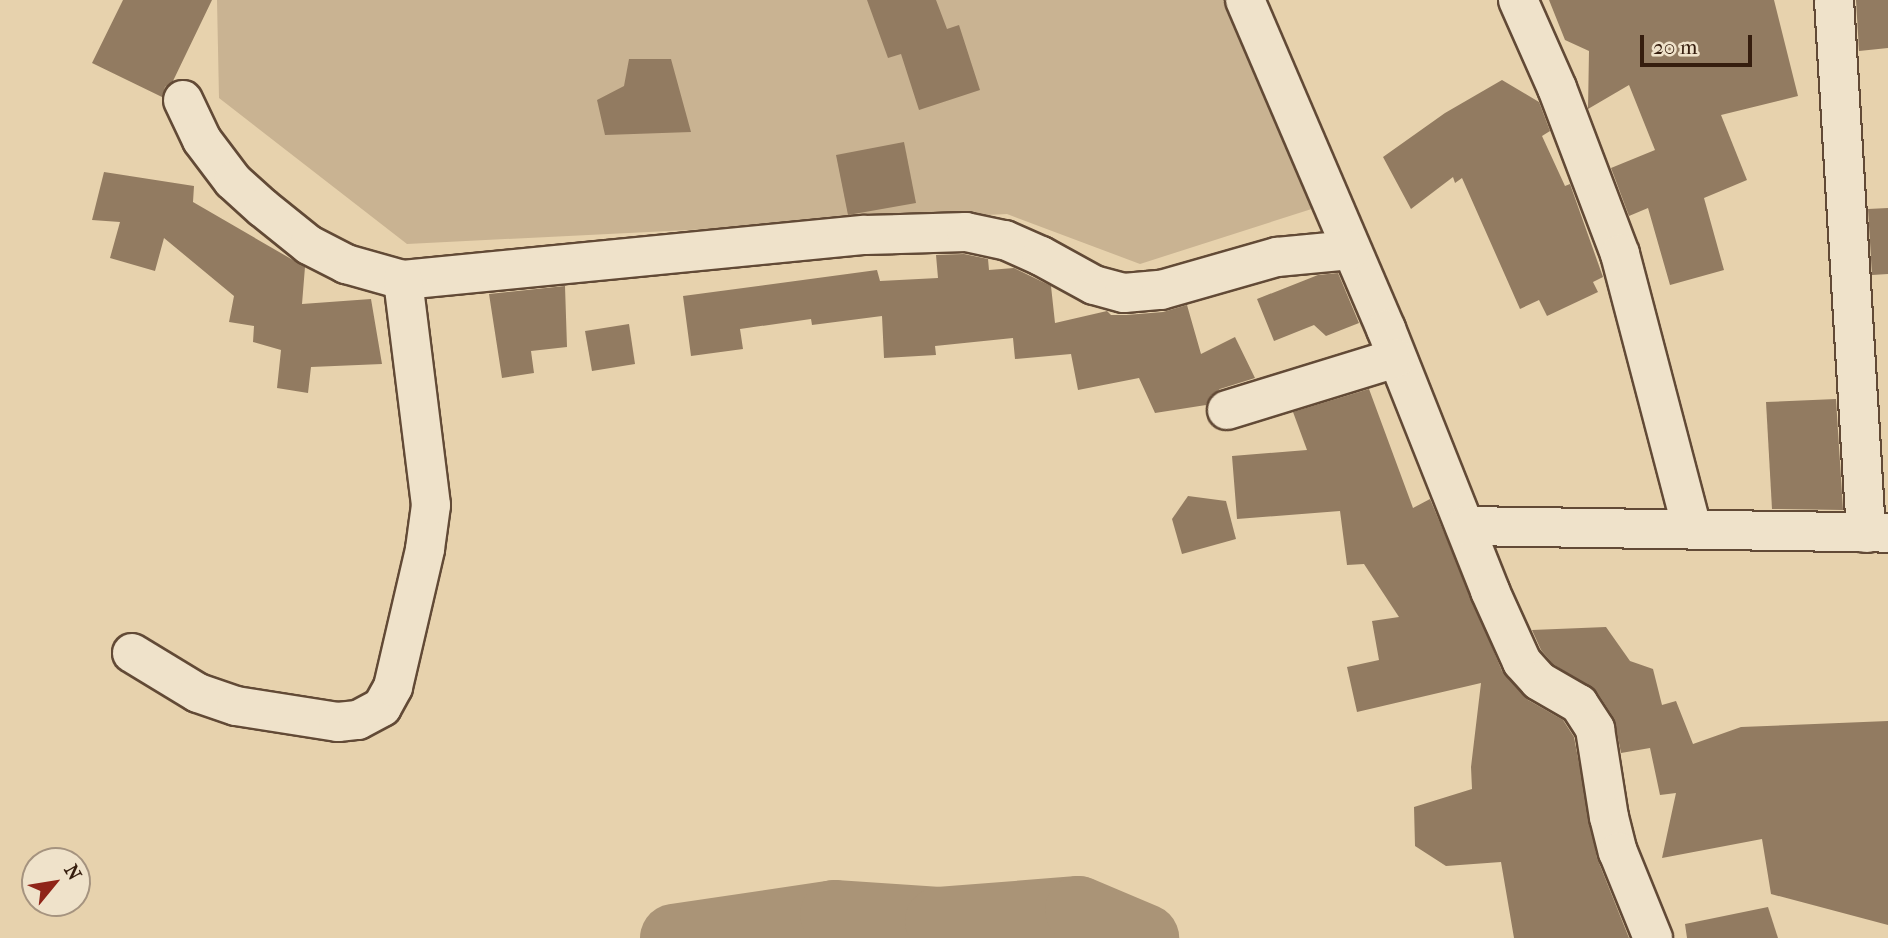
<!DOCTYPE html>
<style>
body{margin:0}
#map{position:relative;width:1888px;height:938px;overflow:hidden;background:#e7d2ad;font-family:"IM FELL French Canon",serif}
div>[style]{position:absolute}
.green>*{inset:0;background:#c9b392}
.river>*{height:68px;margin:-34px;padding:0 34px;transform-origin:34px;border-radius:34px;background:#aa9477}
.building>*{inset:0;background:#927b61}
.roads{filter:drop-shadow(2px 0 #624a36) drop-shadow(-2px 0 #624a36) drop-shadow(0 2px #624a36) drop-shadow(0 -2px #624a36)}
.minor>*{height:38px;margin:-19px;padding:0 19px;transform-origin:19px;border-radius:19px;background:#efe2ca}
span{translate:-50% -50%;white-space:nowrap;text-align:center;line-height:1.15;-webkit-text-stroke:5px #efe2ca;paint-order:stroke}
.north{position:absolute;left:21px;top:847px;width:70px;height:70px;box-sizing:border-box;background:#efe2ca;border:2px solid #a5937f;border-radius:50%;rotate:60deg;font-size:19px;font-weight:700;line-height:28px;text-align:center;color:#351d0e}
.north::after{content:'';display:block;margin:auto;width:24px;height:32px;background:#8f2418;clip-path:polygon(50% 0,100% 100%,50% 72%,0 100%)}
.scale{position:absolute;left:1640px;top:35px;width:112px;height:32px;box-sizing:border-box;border:4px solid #351d0e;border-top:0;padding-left:9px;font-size:21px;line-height:24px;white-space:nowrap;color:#351d0e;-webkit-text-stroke:5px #efe2ca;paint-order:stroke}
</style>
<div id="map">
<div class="green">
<i style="clip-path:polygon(217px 0,1233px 0,1321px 206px,1140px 264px,1007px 214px,407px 244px,219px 98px)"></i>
</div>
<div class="river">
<i style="left:674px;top:938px;width:162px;rotate:-8.5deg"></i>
<i style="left:834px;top:914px;width:105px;rotate:3.8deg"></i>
<i style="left:939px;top:921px;width:140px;rotate:-4.5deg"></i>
<i style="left:1079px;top:910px;width:72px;rotate:23deg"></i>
</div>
<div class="building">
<i style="clip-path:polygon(123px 0,212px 0,173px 81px,165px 87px,162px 97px,92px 63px)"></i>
<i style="clip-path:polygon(867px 0,936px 0,947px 29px,959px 25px,980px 90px,919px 110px,901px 54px,888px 58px)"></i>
<i style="clip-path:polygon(1549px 0,1774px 0,1798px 96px,1721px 115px,1747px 180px,1704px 198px,1724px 270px,1670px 285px,1648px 208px,1629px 216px,1611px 168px,1655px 150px,1629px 85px,1588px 109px,1589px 51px,1565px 40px)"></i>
<i style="clip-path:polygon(1856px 0,1888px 0,1888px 48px,1859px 51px)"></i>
<i style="clip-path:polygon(629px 59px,671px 59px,691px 132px,605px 135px,597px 100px,624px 86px)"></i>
<i style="clip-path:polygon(1502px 80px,1539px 102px,1550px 131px,1542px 136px,1565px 186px,1570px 184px,1603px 277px,1593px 282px,1598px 292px,1547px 316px,1539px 300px,1520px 309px,1462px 178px,1455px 183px,1453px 177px,1411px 209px,1383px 157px,1445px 113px)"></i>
<i style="clip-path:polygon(904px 142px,916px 203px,848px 215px,836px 155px)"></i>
<i style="clip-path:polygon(104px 172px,194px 186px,193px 202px,305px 267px,302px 304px,371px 299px,382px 364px,311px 367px,308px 393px,277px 388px,281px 350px,253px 342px,254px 326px,229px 322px,234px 296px,164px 238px,155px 271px,110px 258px,120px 222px,92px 220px)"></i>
<i style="clip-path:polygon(1888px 208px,1888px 274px,1872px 275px,1868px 209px)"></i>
<i style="clip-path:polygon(964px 254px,988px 259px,989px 270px,1014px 268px,1051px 286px,1055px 323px,1107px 311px,1111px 315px,1126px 315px,1163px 312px,1187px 305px,1201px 354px,1235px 337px,1255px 378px,1220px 389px,1211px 396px,1206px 405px,1155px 413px,1139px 378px,1078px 390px,1071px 354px,1015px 359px,1013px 338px,935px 346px,936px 355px,884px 358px,882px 316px,812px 325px,811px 319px,740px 329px,743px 349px,691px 356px,683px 296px,877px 270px,880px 281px,938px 278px,936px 255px)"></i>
<i style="clip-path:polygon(1338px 273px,1359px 323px,1326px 336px,1314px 325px,1274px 341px,1257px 299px,1318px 275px)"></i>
<i style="clip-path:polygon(565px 286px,567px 347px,531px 351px,534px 373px,502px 378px,489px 294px)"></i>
<i style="clip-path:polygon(629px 324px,635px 364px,592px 371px,585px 331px)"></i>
<i style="clip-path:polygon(1369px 389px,1413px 508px,1430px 499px,1502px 671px,1528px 700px,1563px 720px,1574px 737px,1597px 858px,1629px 938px,1514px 938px,1501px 862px,1446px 866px,1415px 846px,1414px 807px,1472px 789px,1471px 767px,1481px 683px,1357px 712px,1347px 667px,1379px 660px,1372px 621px,1399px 617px,1364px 564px,1347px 565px,1340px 511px,1237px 519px,1232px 456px,1307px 450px,1293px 412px)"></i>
<i style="clip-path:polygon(1836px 399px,1843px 510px,1772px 509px,1766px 402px)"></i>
<i style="clip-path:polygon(1188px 496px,1226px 501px,1236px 539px,1182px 554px,1172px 519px)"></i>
<i style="clip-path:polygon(1606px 627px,1630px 661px,1653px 669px,1662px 705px,1676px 701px,1693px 744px,1741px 727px,1888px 721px,1888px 925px,1771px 894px,1762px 839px,1662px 858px,1676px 793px,1660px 795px,1650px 748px,1621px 753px,1614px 718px,1597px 692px,1553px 664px,1541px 650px,1532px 630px)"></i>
<i style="clip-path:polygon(1768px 907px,1778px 938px,1687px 938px,1685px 924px)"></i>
</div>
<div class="roads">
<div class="minor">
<i style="left:1245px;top:0;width:358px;rotate:66.8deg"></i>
<i style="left:1386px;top:329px;width:282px;rotate:68.3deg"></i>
<i style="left:1490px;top:591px;width:78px;rotate:65.7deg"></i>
<i style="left:1522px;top:662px;width:25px;rotate:48deg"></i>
<i style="left:1539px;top:681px;width:46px;rotate:29.9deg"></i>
<i style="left:1579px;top:704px;width:30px;rotate:57deg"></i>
<i style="left:1595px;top:729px;width:89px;rotate:81deg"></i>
<i style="left:1609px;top:817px;width:36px;rotate:76deg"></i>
<i style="left:1618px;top:852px;width:93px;rotate:67.9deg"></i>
<i style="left:1518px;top:0;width:96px;rotate:66.1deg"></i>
<i style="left:1557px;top:88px;width:178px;rotate:69.2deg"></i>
<i style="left:1620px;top:254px;width:283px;rotate:75.3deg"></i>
<i style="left:1834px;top:0;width:534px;rotate:86.56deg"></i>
<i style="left:183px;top:100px;width:44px;rotate:64.6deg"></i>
<i style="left:202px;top:140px;width:51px;rotate:52.9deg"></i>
<i style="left:233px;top:181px;width:40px;rotate:42deg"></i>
<i style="left:263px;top:208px;width:59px;rotate:38.8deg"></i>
<i style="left:309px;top:245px;width:42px;rotate:27.2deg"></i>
<i style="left:346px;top:264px;width:59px;rotate:15.7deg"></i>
<i style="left:403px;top:280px;width:464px;rotate:-5.6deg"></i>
<i style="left:865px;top:235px;width:101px;rotate:-1.7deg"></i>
<i style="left:966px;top:232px;width:40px;rotate:12deg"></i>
<i style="left:1005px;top:240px;width:39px;rotate:24deg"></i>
<i style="left:1041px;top:256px;width:60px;rotate:28.7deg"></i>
<i style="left:1094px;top:285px;width:31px;rotate:15deg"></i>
<i style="left:1124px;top:293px;width:37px;rotate:-5deg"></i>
<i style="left:1161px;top:290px;width:121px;rotate:-15.9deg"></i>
<i style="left:1277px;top:257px;width:74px;rotate:-5.4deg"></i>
<i style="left:1227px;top:410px;width:177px;rotate:-17.1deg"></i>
<i style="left:1465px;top:526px;width:423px;rotate:0.9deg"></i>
<i style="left:132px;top:653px;width:77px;rotate:31.2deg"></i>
<i style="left:198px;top:693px;width:40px;rotate:18.9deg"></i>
<i style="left:236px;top:706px;width:103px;rotate:8.9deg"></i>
<i style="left:338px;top:722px;width:20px;rotate:-6deg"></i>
<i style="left:358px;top:720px;width:27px;rotate:-28deg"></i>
<i style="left:382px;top:707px;width:23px;rotate:-61deg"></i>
<i style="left:393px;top:687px;width:142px;rotate:-76.9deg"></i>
<i style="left:425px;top:549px;width:44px;rotate:-82.2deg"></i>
<i style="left:431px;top:505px;width:227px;rotate:-97.1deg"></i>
</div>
</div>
<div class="north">N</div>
<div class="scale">20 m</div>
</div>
